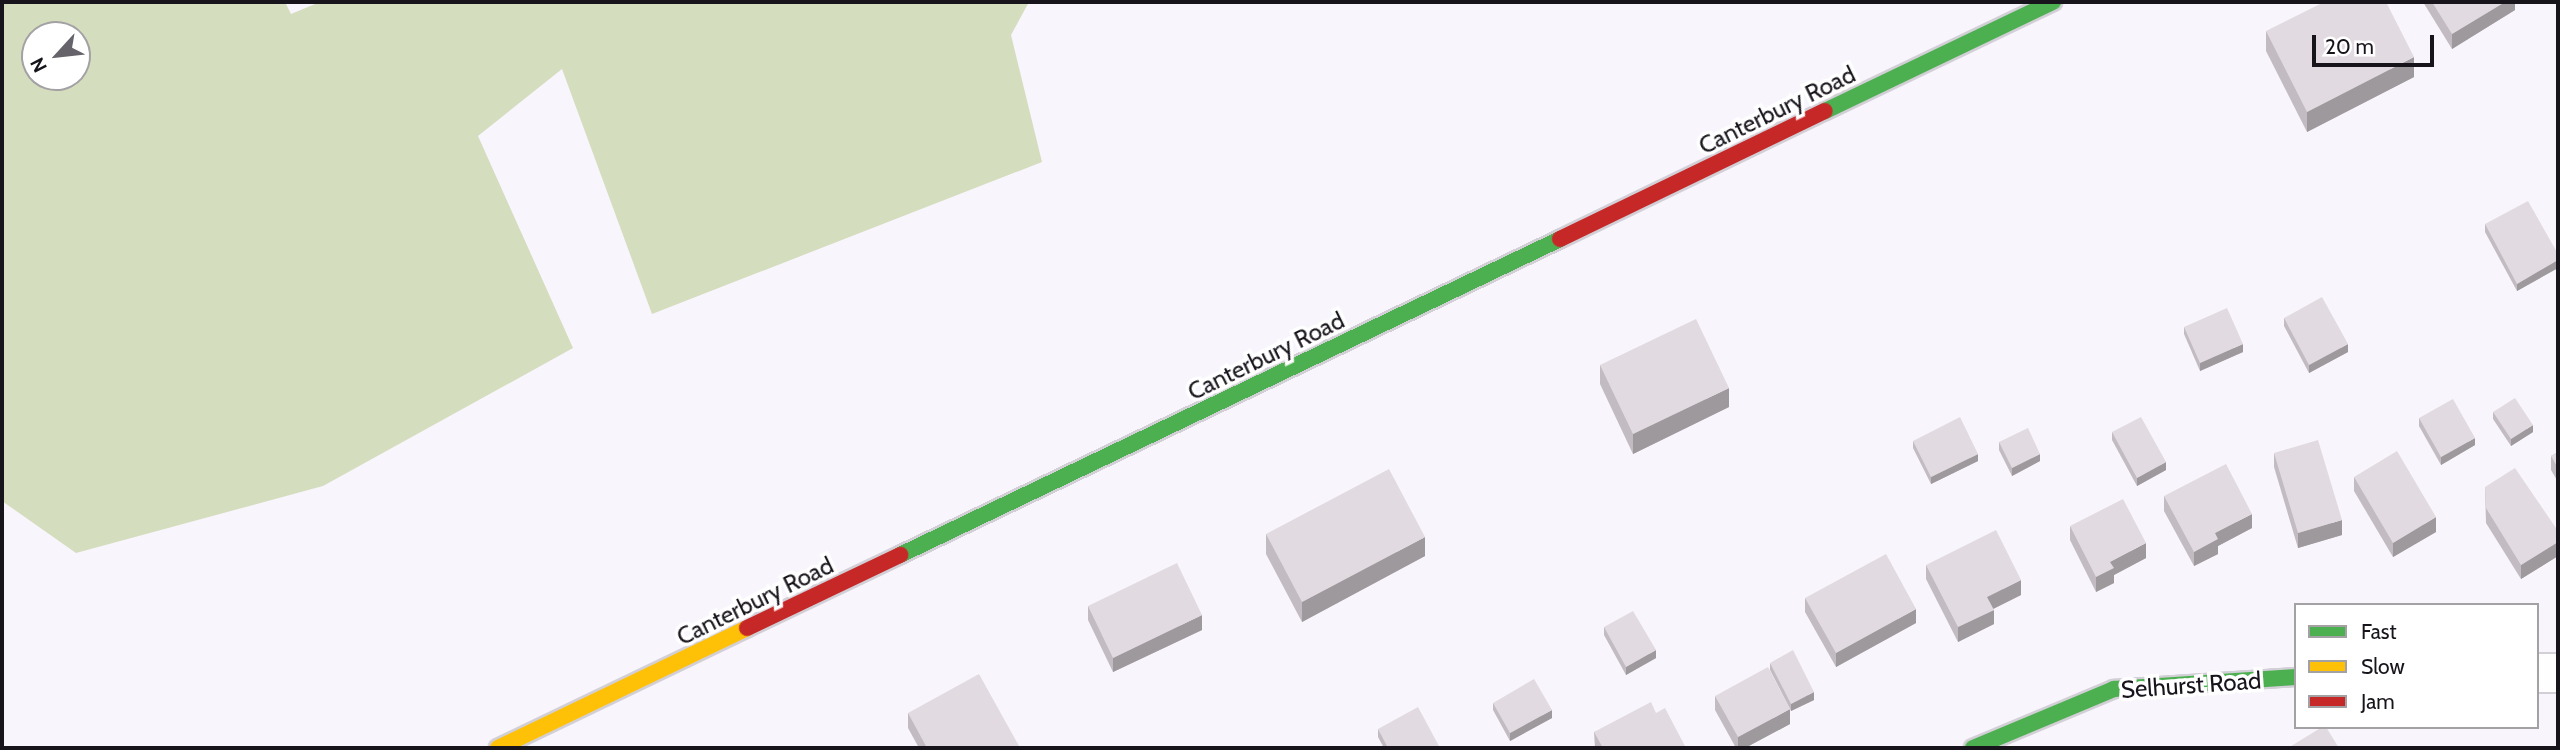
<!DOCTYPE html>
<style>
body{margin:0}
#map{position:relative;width:2560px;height:750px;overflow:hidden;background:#f8f5fc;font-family:Cabin,sans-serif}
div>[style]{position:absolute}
.green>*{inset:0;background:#d5ddbf}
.roads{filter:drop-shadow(2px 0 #d2cfd6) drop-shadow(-2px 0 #d2cfd6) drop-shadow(0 2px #d2cfd6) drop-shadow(0 -2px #d2cfd6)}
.street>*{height:38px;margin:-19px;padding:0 19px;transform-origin:19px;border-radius:19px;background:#fefeff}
.fast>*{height:16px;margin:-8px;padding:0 8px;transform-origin:8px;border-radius:8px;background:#4caf50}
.slow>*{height:16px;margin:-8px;padding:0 8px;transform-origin:8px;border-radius:8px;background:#ffc107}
.jam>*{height:16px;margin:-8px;padding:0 8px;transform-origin:8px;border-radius:8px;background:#c62828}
.wall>*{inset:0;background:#c2bbc1}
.shaded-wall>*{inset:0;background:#9e999d}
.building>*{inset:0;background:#e1dae0}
span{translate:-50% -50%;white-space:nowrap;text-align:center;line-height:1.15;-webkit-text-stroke:7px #fff;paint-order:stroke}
.street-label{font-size:24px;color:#18141b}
.frame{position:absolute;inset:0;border:4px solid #18141b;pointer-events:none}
.legend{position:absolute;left:2294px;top:603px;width:245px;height:126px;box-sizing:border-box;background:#fff;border:2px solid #a3a1a4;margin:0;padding:9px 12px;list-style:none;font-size:21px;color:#18141b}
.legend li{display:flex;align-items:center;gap:14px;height:35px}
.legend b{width:35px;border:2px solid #a3a1a4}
.north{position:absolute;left:21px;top:21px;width:70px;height:70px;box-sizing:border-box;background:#fff;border:2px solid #a3a1a4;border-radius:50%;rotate:243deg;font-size:19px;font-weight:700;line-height:28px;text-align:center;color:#18141b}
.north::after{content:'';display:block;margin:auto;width:24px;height:32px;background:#66636a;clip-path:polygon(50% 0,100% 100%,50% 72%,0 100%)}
.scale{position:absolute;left:2312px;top:35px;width:122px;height:32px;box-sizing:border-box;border:4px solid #18141b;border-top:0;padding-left:9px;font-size:21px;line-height:24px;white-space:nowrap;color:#18141b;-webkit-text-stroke:5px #fff;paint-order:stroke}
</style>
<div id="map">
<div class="green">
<i style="clip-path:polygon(evenodd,2px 2px,285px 2px,291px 14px,320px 2px,1029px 2px,1011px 35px,1042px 162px,652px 314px,562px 69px,478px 136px,573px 348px,323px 486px,76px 553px,2px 501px,2px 2px,35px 35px,77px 35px,77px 77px,35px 77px,35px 35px)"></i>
</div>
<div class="roads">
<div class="street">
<i style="left:2537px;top:673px;width:21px"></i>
</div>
<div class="fast">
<i style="left:1825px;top:111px;width:253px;rotate:-25.6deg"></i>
<i style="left:900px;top:555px;width:732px;rotate:-25.58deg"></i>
<i style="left:1973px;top:748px;width:153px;rotate:-22.7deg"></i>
<i style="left:2114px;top:689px;width:182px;rotate:-3.8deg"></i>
</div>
<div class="slow">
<i style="left:498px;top:748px;width:276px;rotate:-25.7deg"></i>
</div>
<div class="jam">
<i style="left:1560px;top:239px;width:294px;rotate:-25.8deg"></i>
<i style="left:747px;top:628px;width:170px;rotate:-25.5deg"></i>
</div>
</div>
<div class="wall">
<i style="clip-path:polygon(2423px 2px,2515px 2px,2515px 10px,2452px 49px)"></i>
<i style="clip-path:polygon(2266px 31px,2414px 77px,2307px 132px,2266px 51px)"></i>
<i style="clip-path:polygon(2485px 224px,2558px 254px,2558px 268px,2517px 291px,2485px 232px)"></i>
<i style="clip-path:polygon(2284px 318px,2348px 352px,2309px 373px,2284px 326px)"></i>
<i style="clip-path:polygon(2184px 327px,2243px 352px,2200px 371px,2184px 334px)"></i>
<i style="clip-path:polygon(1600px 365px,1729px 407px,1633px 454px,1600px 384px)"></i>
<i style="clip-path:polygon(2493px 412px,2533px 432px,2511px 446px,2493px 419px)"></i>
<i style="clip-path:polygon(2419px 418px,2475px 445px,2441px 465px,2419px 426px)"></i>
<i style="clip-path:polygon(2112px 432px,2166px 470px,2137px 486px,2112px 440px)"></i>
<i style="clip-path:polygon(1913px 441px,1978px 461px,1931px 484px,1913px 448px)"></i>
<i style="clip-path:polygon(1999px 442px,2040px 461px,2012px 476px,1999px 450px)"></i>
<i style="clip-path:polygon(2558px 452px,2558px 482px,2551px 470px,2551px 456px)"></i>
<i style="clip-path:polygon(2274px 453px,2342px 535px,2298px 548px,2274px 467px)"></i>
<i style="clip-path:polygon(2354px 477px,2436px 532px,2393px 557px,2354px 491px)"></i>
<i style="clip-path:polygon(2485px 487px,2558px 531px,2558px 556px,2521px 579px,2486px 523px)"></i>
<i style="clip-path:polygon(2164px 496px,2252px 528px,2218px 546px,2218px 554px,2194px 566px,2164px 511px)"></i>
<i style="clip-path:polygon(2070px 526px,2146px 558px,2114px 575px,2114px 583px,2096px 592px,2070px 540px)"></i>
<i style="clip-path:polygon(1266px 534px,1425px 556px,1302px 622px,1266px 554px)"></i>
<i style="clip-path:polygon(1926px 565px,2021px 595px,1993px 609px,1994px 624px,1958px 642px,1926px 579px)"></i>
<i style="clip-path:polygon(1805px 598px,1916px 623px,1836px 667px,1805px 612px)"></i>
<i style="clip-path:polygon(1088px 606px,1202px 630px,1113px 672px,1088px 620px)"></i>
<i style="clip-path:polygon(1604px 627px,1656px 658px,1626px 675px,1604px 635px)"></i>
<i style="clip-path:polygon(1770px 663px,1814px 700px,1791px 711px,1770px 670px)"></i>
<i style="clip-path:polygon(1715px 696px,1790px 724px,1745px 748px,1736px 748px,1715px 710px)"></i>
<i style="clip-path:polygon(1493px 703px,1552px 718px,1510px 741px,1493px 710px)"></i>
<i style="clip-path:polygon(908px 713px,1019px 748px,919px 748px,908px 728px)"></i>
<i style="clip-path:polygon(1656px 713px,1686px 748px,1595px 748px,1594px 732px)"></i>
<i style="clip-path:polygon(1378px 729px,1440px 748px,1384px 748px,1378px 737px)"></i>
</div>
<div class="shaded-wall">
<i style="clip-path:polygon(2505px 2px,2515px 2px,2515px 10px,2452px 49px,2452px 34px)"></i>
<i style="clip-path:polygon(2414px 57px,2414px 77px,2307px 132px,2307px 112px)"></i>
<i style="clip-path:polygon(2558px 260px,2558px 268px,2517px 291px,2517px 284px)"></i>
<i style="clip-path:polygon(2243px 344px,2243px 352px,2200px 371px,2200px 363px)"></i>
<i style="clip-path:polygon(2348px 344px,2348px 352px,2309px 373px,2309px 365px)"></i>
<i style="clip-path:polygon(1729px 388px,1729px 407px,1633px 454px,1633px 434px)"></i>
<i style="clip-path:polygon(2533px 425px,2533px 432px,2511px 446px,2511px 439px)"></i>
<i style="clip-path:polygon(2475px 438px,2475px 445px,2441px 465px,2441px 457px)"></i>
<i style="clip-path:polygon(1978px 454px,1978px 461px,1931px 484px,1931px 477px)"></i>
<i style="clip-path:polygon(2040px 454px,2040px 461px,2012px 476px,2012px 468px)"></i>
<i style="clip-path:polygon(2166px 462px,2166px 470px,2137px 486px,2137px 478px)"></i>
<i style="clip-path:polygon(2252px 514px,2252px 528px,2218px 546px,2218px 554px,2194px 566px,2194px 552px,2215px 533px)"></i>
<i style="clip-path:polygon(2436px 517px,2436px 532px,2393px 557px,2393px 543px)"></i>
<i style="clip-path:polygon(2342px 520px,2342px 535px,2298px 548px,2298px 533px)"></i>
<i style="clip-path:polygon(1425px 537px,1425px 556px,1302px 622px,1302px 602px)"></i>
<i style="clip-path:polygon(2558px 542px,2558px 556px,2521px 579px,2521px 565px)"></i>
<i style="clip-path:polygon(2146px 543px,2146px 558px,2114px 575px,2114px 583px,2096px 592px,2096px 577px,2110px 562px)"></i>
<i style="clip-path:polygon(2021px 580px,2021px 595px,1987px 612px,1987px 597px)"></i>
<i style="clip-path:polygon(1916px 609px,1916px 623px,1836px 667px,1836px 653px)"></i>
<i style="clip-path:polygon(1994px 610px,1994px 624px,1958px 642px,1958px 627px)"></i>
<i style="clip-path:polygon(1202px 615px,1202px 630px,1113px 672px,1113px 658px)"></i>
<i style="clip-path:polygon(1656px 650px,1656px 658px,1626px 675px,1626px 667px)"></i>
<i style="clip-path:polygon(1814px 692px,1814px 700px,1791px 711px,1791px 704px)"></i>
<i style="clip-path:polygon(1790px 709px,1790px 724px,1745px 748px,1738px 748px,1738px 737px)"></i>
<i style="clip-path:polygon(1552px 710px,1552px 718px,1510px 741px,1510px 733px)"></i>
</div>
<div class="building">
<i style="clip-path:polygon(2324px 2px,2386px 2px,2414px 57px,2307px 112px,2266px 31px)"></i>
<i style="clip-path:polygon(2432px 2px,2505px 2px,2452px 34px)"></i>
<i style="clip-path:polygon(2528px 201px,2558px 254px,2558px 260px,2517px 284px,2485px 224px)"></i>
<i style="clip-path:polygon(2322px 297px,2348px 344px,2309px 365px,2284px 318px)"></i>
<i style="clip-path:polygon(2227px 308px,2243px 344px,2200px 363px,2184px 327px)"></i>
<i style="clip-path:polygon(1696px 319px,1729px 388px,1633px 434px,1600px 365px)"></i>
<i style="clip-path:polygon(2515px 398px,2533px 425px,2511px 439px,2493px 412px)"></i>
<i style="clip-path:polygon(2453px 399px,2475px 438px,2441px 457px,2419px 418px)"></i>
<i style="clip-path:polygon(1960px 417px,1978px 454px,1931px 477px,1913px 441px)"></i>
<i style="clip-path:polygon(2141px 417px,2166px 462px,2137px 478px,2112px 432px)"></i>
<i style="clip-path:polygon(2028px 428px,2040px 454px,2012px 468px,1999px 442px)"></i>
<i style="clip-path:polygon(2318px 440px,2342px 520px,2298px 533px,2274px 453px)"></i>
<i style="clip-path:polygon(2397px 451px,2436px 517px,2393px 543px,2354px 477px)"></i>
<i style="clip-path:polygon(2558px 452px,2558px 468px,2551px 456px)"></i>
<i style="clip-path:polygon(2226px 464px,2252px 514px,2215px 533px,2218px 539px,2194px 552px,2164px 496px)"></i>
<i style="clip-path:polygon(2515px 468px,2558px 531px,2558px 542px,2521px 565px,2486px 508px,2485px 487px)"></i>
<i style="clip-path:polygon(1389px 469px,1425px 537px,1302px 602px,1266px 534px)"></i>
<i style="clip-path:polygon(2123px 499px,2146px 543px,2110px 562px,2114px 568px,2096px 577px,2070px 526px)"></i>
<i style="clip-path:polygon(1996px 530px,2021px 580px,1987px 597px,1994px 610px,1958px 627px,1926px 565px)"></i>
<i style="clip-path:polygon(1886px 554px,1916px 609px,1836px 653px,1805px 598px)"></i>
<i style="clip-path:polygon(1177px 563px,1202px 615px,1113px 658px,1088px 606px)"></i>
<i style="clip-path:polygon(1633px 611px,1656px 650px,1626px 667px,1604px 627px)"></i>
<i style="clip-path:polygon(1793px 650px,1814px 692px,1791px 704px,1770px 663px)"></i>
<i style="clip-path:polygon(1768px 667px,1790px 709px,1738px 737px,1715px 696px)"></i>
<i style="clip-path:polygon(979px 674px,1019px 746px,1015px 748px,927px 748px,908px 713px)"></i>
<i style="clip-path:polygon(1534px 679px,1552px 710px,1510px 733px,1493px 703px)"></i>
<i style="clip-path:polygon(1651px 702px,1656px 713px,1665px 708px,1686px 748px,1603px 748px,1594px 732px)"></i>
<i style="clip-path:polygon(1418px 707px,1440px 748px,1388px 748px,1378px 729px)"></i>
<i style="clip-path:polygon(2322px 727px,2326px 727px,2339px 748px,2288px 748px)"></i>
</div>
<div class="street-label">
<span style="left:1777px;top:110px;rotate:-26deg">Canterbury Road</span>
<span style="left:1266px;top:356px;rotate:-26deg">Canterbury Road</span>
<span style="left:755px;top:601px;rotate:-26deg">Canterbury Road</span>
<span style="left:2191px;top:685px;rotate:-4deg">Selhurst Road</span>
</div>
<div class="frame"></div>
<ul class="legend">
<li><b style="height:9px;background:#4caf50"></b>Fast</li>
<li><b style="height:9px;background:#ffc107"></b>Slow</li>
<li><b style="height:9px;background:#c62828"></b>Jam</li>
</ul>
<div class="north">N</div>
<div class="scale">20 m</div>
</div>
